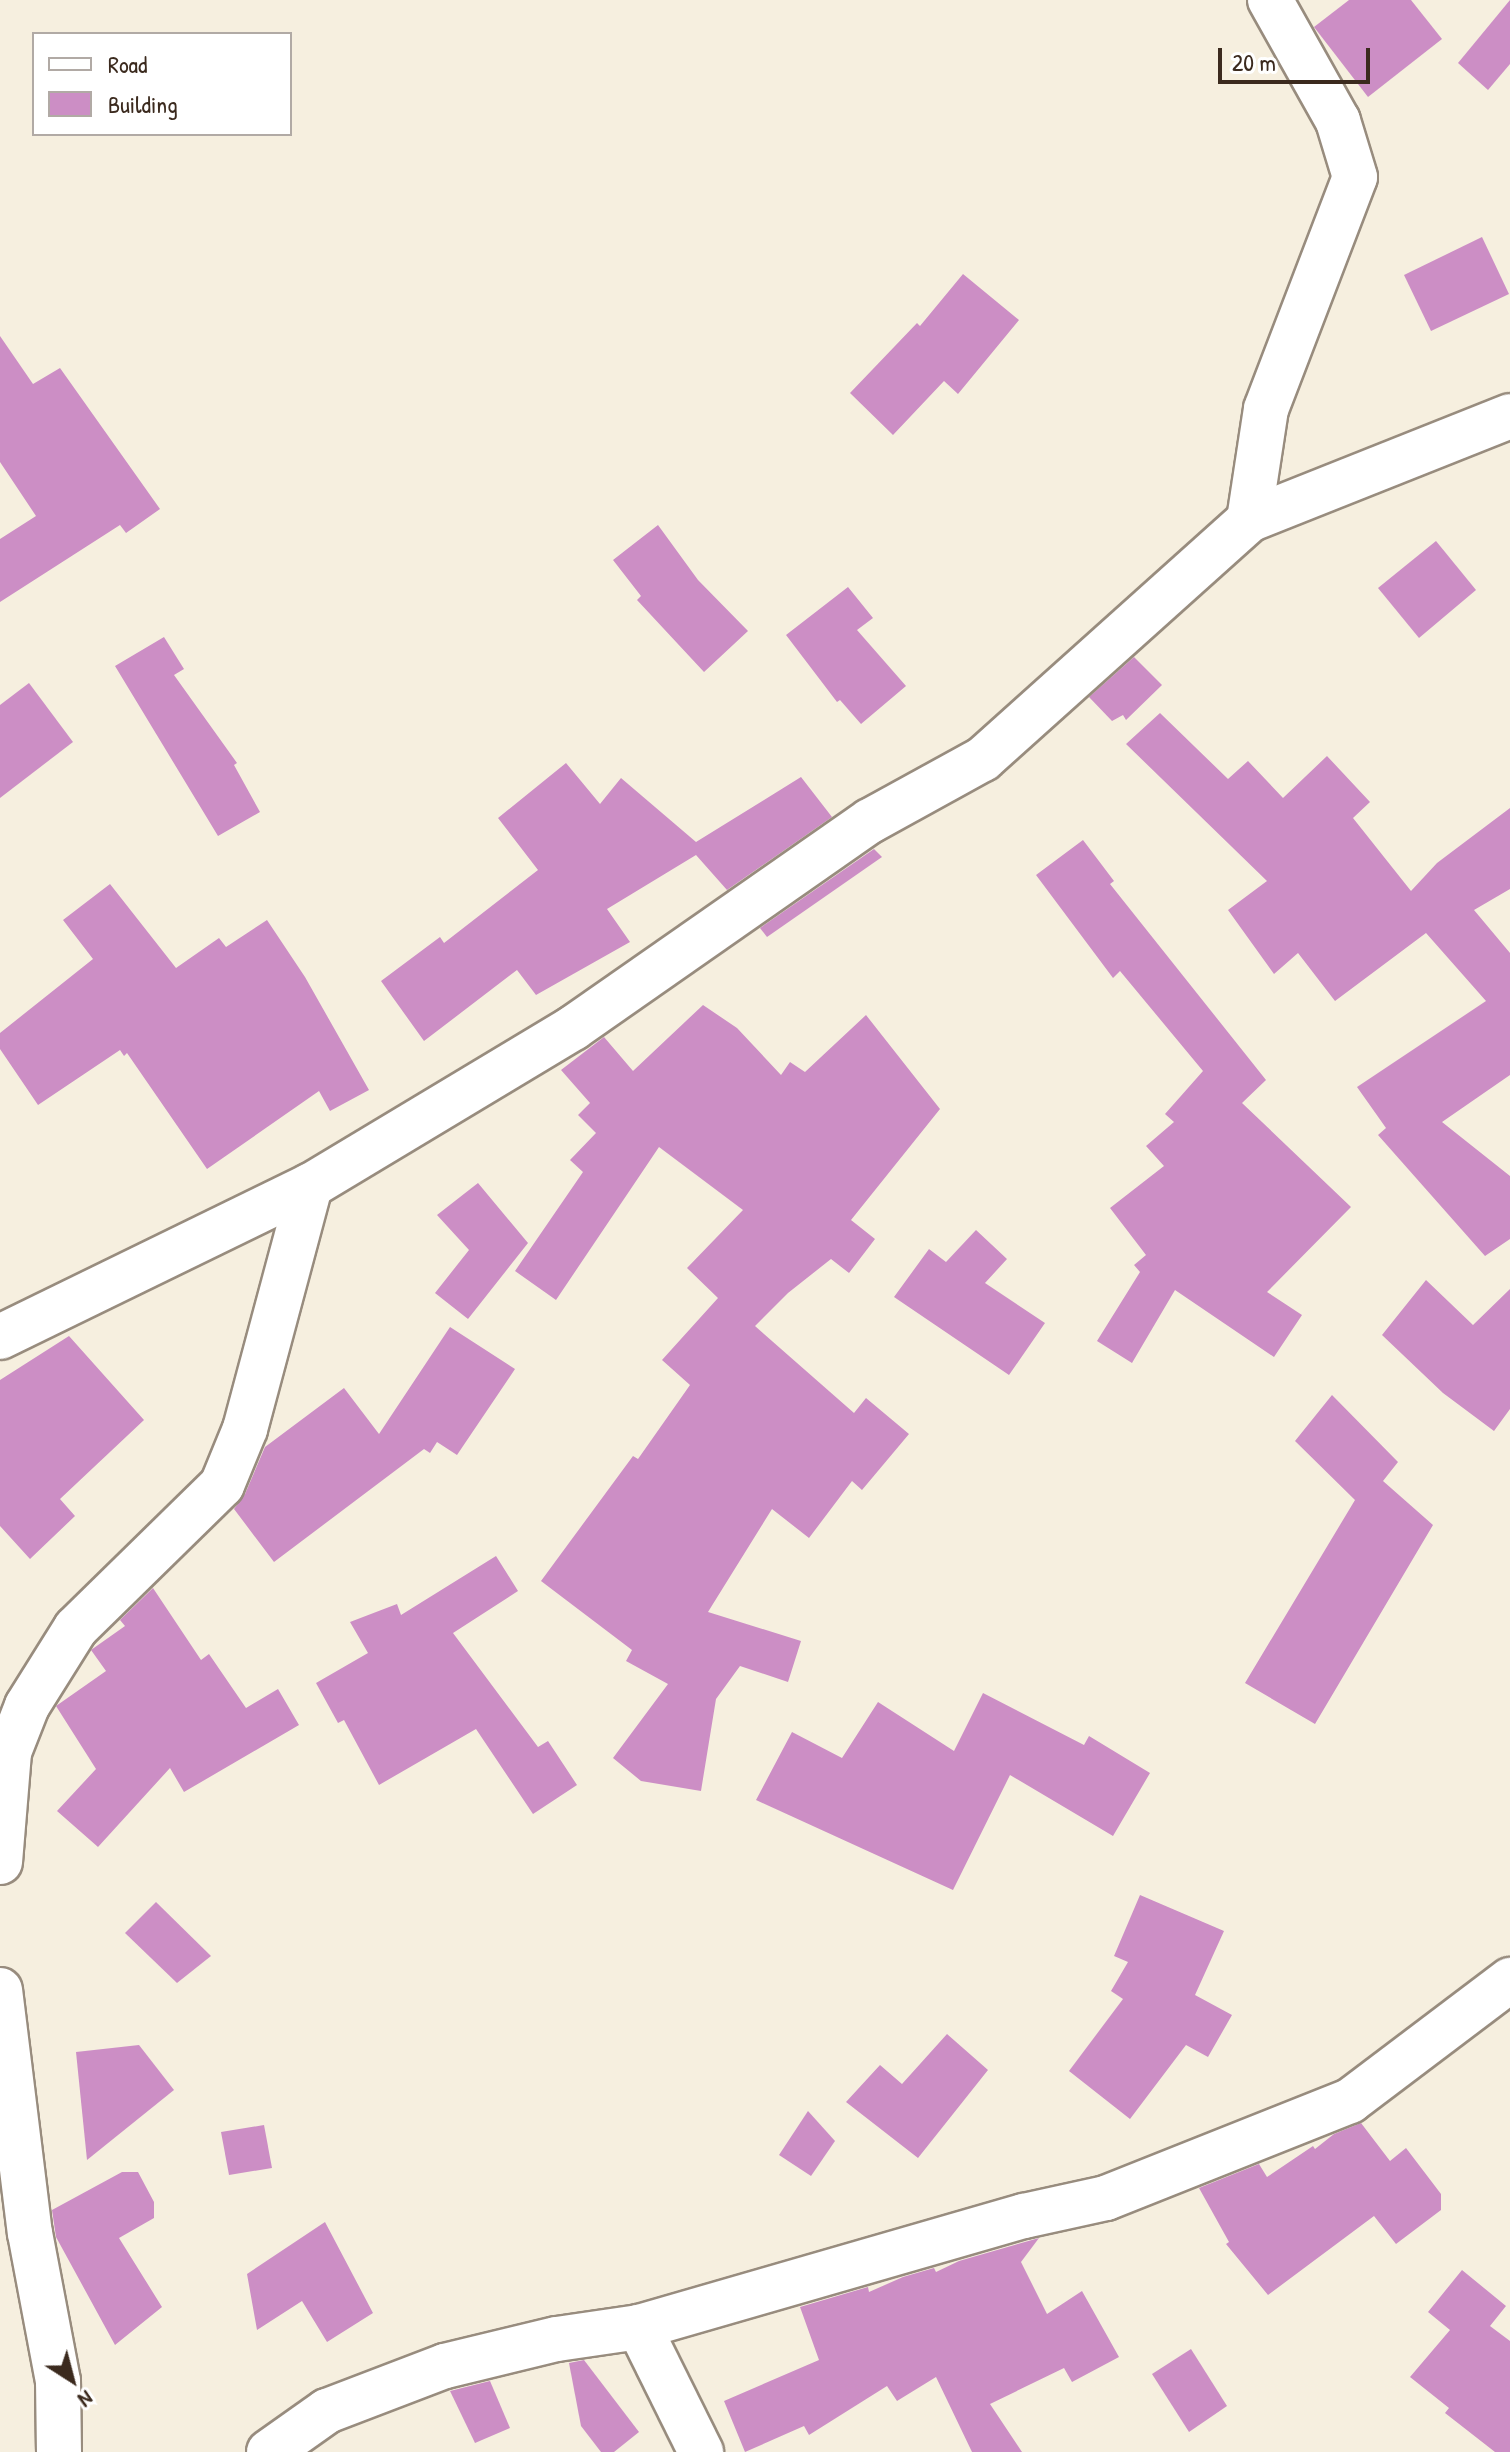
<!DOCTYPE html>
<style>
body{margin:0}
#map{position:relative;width:1510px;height:2452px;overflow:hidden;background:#f6efdf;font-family:"Patrick Hand",sans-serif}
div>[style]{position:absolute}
.building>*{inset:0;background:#cc8ec5}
.roads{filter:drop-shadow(2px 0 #988c7e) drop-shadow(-2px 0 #988c7e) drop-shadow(0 2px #988c7e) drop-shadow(0 -2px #988c7e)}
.minor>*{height:44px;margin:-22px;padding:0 22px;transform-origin:22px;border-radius:22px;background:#fff}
span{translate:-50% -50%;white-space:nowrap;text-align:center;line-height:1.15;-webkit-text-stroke:6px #fff;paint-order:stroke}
.legend{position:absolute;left:32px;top:32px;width:260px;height:104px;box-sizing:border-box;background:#fff;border:2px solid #b1aaa5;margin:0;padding:10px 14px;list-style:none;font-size:24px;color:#3b2a1e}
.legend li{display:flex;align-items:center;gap:16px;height:40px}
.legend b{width:40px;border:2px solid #b1aaa5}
.north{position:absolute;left:32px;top:2340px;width:80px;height:80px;-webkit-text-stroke:6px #fff;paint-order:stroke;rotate:144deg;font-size:22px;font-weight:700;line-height:32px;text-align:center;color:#3b2a1e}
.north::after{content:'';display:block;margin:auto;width:28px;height:36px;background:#3b2a1e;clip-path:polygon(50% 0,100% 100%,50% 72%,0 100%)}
.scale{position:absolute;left:1218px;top:48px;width:152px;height:36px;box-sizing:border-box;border:4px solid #3b2a1e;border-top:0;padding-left:10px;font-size:24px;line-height:28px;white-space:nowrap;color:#3b2a1e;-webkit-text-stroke:6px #fff;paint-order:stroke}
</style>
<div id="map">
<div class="building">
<i style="clip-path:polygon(1349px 0,1411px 0,1442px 39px,1368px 97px,1314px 27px)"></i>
<i style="clip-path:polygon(1510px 0,1510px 64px,1488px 90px,1458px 63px)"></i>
<i style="clip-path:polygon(1482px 237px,1509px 294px,1431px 331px,1404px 275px)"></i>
<i style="clip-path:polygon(963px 274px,1019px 320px,958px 394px,944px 381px,893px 435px,850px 393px,917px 323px,920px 326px)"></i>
<i style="clip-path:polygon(0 336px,33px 384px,60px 368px,160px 509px,126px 533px,120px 525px,0 602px,0 539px,36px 516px,0 462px)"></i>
<i style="clip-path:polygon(658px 525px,698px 580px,748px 631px,704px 672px,637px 600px,641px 596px,613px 560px)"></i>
<i style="clip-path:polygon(1436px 541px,1476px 590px,1419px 638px,1378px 588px)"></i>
<i style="clip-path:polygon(848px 587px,873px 618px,857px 630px,906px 686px,861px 724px,840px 700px,837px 702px,786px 635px)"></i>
<i style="clip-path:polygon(164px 637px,184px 669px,174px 675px,237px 763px,234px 765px,260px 812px,218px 836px,115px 666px)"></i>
<i style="clip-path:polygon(1134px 657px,1162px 685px,1126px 720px,1123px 715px,1112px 721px,1089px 697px)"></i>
<i style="clip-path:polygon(29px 683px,73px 742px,0 798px,0 705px)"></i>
<i style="clip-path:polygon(1160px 713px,1228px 779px,1248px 761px,1283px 798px,1327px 756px,1370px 802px,1353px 818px,1411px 891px,1437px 863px,1510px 808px,1510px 889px,1474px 910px,1510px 953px,1510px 1075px,1442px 1122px,1510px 1176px,1510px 1239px,1485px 1256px,1378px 1135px,1386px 1128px,1357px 1087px,1486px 1001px,1426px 933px,1335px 1001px,1298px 953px,1274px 974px,1228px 910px,1267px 881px,1126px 744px)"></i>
<i style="clip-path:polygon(566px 763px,600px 804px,621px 778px,696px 842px,801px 777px,832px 817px,727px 890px,696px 855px,607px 909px,630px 942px,536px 995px,517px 970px,424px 1041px,381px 981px,440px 937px,444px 943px,538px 870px,498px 818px)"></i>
<i style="clip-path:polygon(1083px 840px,1114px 881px,1110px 884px,1266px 1080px,1242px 1103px,1351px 1207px,1267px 1292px,1302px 1315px,1274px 1357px,1175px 1290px,1132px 1363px,1097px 1341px,1140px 1272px,1134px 1265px,1146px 1255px,1110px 1208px,1164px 1166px,1146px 1146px,1174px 1122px,1165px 1114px,1203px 1071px,1120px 971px,1113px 978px,1036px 875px)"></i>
<i style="clip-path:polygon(874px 849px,882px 857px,767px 937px,760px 928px)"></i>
<i style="clip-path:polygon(110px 884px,176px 968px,219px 938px,226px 947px,267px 920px,305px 977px,369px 1090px,330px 1111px,319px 1091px,207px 1169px,127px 1053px,124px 1056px,120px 1050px,38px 1105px,0 1049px,0 1033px,93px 959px,63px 920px)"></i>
<i style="clip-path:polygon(703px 1005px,737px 1028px,781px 1075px,790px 1062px,805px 1072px,866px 1015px,940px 1109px,851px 1220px,875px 1239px,849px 1273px,831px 1259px,788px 1293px,755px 1326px,854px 1413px,866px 1398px,909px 1434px,862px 1490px,852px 1481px,809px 1538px,772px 1509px,708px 1612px,801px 1641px,788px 1682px,740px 1666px,716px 1699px,701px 1791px,641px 1781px,613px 1758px,668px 1684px,626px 1661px,632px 1650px,541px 1581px,633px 1456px,638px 1459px,690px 1385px,662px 1360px,718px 1298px,687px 1268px,743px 1210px,659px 1147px,556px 1300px,515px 1271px,583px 1172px,570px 1160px,596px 1133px,578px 1115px,590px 1103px,561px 1070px,604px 1037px,633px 1071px)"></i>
<i style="clip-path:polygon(478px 1183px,528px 1243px,468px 1319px,435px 1293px,469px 1250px,437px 1215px)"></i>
<i style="clip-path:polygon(976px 1230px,1007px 1259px,985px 1283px,1045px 1323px,1009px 1375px,894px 1297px,929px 1249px,946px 1262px)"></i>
<i style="clip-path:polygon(1426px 1280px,1473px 1325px,1510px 1289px,1510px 1409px,1494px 1431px,1443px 1393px,1382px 1335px)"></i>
<i style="clip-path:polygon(450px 1327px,515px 1369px,457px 1455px,437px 1442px,430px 1453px,424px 1449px,274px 1562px,234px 1509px,245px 1494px,265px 1447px,344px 1388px,379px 1434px)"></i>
<i style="clip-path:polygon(69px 1336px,144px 1420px,60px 1499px,75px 1516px,30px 1559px,0 1526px,0 1380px)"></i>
<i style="clip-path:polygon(1332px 1395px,1398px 1462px,1383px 1481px,1433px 1525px,1315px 1724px,1245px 1683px,1355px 1500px,1295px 1441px)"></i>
<i style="clip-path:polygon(496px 1556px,518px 1591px,453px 1633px,538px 1747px,548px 1741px,577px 1785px,533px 1814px,476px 1729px,379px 1785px,344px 1720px,338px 1723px,316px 1683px,368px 1653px,350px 1622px,397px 1604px,401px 1615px)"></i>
<i style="clip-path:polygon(153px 1588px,201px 1660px,209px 1654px,246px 1708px,278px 1689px,299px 1725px,184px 1792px,170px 1768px,98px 1847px,57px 1811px,96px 1769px,56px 1706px,106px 1671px,91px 1650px,125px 1626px,120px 1620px)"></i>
<i style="clip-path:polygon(983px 1693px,1084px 1745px,1089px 1736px,1150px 1773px,1113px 1836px,1010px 1775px,953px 1890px,756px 1800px,792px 1732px,842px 1758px,878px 1702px,954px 1751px)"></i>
<i style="clip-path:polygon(1140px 1895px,1224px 1931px,1195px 1995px,1232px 2015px,1208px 2057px,1186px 2045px,1130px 2119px,1069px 2071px,1123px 1999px,1111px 1991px,1128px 1962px,1114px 1956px)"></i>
<i style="clip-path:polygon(156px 1902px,211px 1956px,177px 1983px,125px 1933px)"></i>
<i style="clip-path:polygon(947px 2034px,988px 2070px,918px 2158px,846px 2102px,880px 2065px,902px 2084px)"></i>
<i style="clip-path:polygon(139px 2045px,174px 2090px,87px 2160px,76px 2052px)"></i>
<i style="clip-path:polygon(808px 2111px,835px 2141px,811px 2176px,779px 2155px)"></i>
<i style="clip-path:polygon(1361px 2123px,1390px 2161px,1406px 2148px,1441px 2194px,1441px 2210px,1396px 2244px,1374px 2216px,1268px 2295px,1226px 2244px,1229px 2242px,1199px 2188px,1259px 2164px,1267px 2177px,1313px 2146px,1315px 2149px,1334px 2134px)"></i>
<i style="clip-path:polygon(264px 2125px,272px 2168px,229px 2175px,221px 2132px)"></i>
<i style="clip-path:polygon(122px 2172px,138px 2172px,154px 2202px,154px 2218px,119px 2238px,162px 2307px,115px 2345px,56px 2237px,52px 2210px)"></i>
<i style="clip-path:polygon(325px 2222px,373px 2313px,327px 2342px,302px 2301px,257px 2330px,247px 2274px)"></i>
<i style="clip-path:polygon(1039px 2238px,1021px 2262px,1047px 2314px,1082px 2291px,1119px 2357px,1072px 2382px,1064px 2368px,990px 2404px,1022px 2452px,972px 2452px,936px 2377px,897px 2401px,887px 2386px,809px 2435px,804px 2426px,745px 2452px,724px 2401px,819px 2360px,800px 2307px,868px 2287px,869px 2292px,903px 2277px,934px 2268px,936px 2272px,959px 2261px)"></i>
<i style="clip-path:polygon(1462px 2270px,1506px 2306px,1490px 2326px,1510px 2341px,1510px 2452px,1495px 2452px,1445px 2413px,1449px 2408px,1410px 2377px,1450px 2330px,1428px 2312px)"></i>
<i style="clip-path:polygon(1191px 2349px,1227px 2406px,1189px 2432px,1152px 2374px)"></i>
<i style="clip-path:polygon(584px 2360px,639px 2432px,614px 2452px,601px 2452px,581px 2426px,569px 2363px)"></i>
<i style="clip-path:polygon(490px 2381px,510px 2428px,475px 2443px,450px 2391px)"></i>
</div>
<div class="roads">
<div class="minor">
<i style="left:1249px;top:520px;width:112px;rotate:-81.3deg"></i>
<i style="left:1266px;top:409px;width:248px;rotate:-69deg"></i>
<i style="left:1355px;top:177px;width:59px;rotate:-106.9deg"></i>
<i style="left:1338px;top:121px;width:139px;rotate:-119.3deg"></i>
<i style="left:0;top:1337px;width:345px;rotate:-26deg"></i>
<i style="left:310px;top:1186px;width:307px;rotate:-31deg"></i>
<i style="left:573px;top:1028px;width:362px;rotate:-34.9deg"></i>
<i style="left:870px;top:821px;width:129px;rotate:-28.8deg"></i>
<i style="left:983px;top:759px;width:358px;rotate:-41.9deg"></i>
<i style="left:1249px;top:520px;width:281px;rotate:-21.7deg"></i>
<i style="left:0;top:1862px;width:110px;rotate:-85.3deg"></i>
<i style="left:9px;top:1752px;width:49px;rotate:-68.6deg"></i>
<i style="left:27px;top:1706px;width:92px;rotate:-57.9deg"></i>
<i style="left:76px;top:1628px;width:204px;rotate:-44.4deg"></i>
<i style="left:222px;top:1485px;width:61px;rotate:-67.7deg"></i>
<i style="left:245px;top:1429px;width:252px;rotate:-75deg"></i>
<i style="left:0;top:1990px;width:245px;rotate:83deg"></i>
<i style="left:30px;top:2233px;width:151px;rotate:79.3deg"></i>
<i style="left:58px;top:2381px;width:71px;rotate:89.2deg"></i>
<i style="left:639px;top:2327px;width:140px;rotate:63.6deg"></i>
<i style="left:269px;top:2452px;width:71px;rotate:-35.3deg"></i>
<i style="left:327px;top:2411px;width:126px;rotate:-20.9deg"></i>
<i style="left:445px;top:2366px;width:115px;rotate:-13.6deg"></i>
<i style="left:557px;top:2339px;width:83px;rotate:-8.3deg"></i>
<i style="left:639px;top:2327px;width:401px;rotate:-16.1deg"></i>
<i style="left:1024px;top:2216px;width:84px;rotate:-12.4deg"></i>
<i style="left:1106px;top:2198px;width:263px;rotate:-21.7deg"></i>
<i style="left:1350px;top:2101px;width:201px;rotate:-37.1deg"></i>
</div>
</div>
<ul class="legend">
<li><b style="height:10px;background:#fff"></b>Road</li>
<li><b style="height:22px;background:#cc8ec5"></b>Building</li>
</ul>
<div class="north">N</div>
<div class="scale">20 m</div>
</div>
